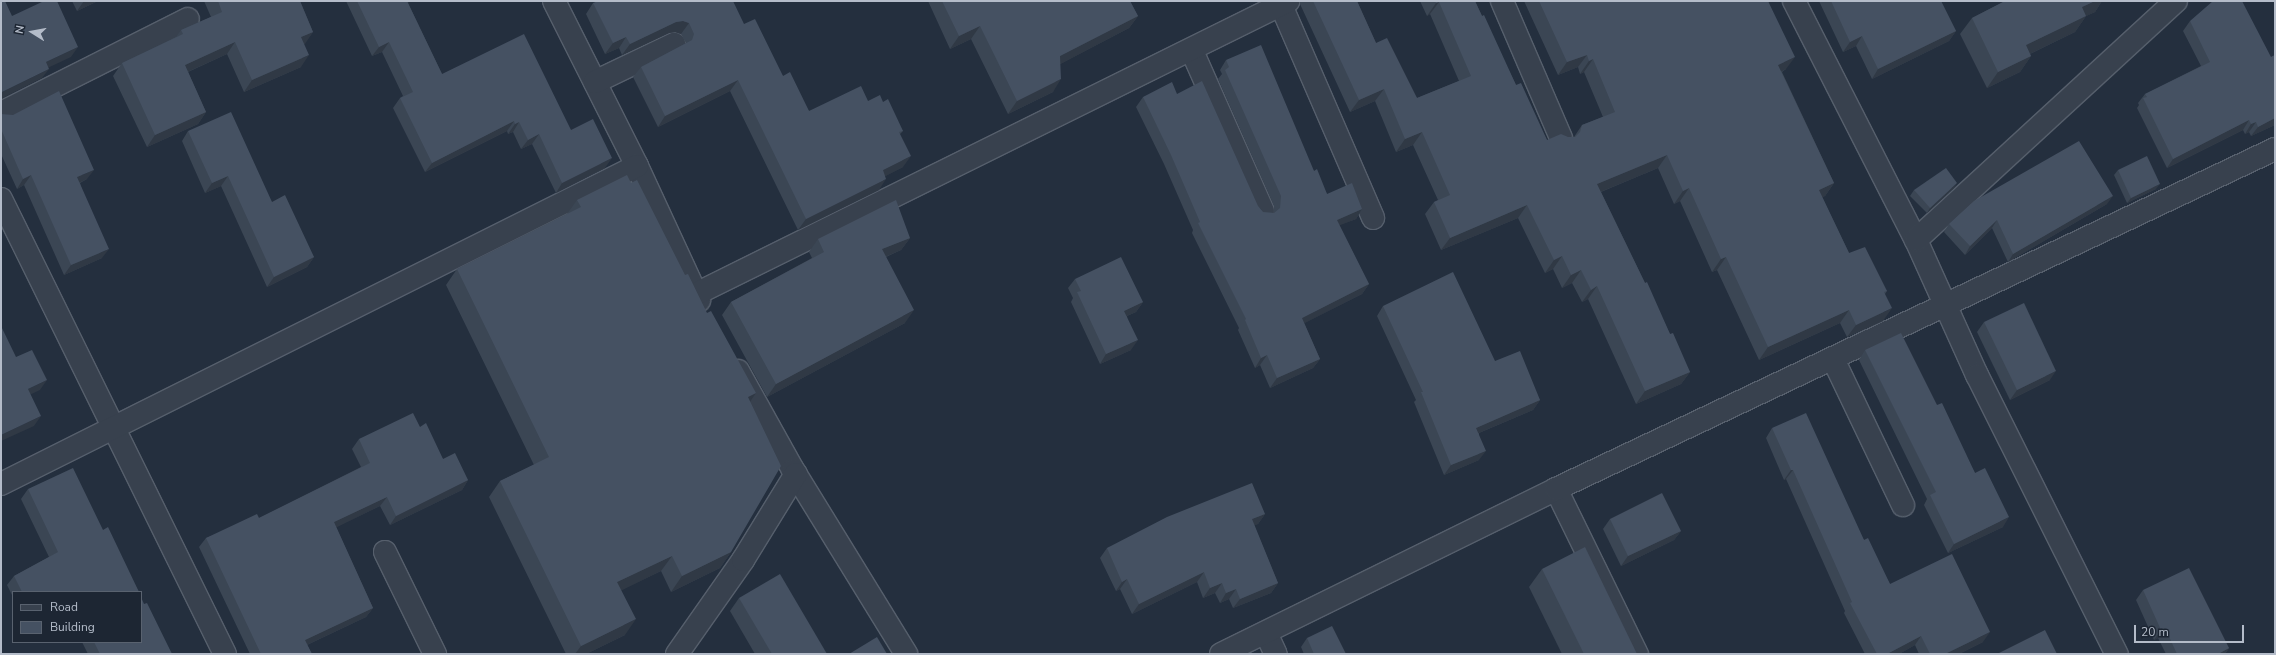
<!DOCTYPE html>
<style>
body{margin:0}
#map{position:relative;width:2276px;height:655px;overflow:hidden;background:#242f3e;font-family:"Nunito Sans",sans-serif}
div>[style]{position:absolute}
.roads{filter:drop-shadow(1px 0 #565f6c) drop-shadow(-1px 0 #565f6c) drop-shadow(0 1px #565f6c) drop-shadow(0 -1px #565f6c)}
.minor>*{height:22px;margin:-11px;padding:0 11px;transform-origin:11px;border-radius:11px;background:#38414e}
.wall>*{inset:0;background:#3b4654}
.shaded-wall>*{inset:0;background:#303945}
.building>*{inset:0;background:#455162}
span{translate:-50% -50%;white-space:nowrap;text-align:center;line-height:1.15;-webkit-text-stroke:3px #1d2633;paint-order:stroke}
.frame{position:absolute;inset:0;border:2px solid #b4bcc9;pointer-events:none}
.legend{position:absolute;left:12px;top:591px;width:130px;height:52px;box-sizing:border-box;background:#1d2633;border:1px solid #59626f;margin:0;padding:5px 7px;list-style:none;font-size:12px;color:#b4bcc9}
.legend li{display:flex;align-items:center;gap:8px;height:20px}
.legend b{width:20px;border:1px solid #59626f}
.north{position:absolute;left:12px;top:12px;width:40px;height:40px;-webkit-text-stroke:3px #1d2633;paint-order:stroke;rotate:281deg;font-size:11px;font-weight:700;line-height:16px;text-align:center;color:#b4bcc9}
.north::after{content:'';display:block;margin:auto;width:14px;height:18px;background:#b4bcc9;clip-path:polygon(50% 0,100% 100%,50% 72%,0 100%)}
.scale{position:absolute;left:2134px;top:625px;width:110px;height:18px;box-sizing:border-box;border:2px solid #b4bcc9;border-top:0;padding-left:5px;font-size:12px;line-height:14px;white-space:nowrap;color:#b4bcc9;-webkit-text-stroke:3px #1d2633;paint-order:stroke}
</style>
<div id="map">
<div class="roads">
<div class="minor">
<i style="left:554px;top:1px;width:185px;rotate:63.3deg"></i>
<i style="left:637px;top:166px;width:148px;rotate:65.2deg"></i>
<i style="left:1502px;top:1px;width:149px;rotate:66.7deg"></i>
<i style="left:1794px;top:1px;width:268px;rotate:63deg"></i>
<i style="left:1916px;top:240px;width:148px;rotate:65.7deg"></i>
<i style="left:1977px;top:375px;width:312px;rotate:63.4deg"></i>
<i style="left:1281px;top:5px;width:232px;rotate:66.6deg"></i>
<i style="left:1192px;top:51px;width:175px;rotate:66.1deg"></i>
<i style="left:595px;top:82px;width:88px;rotate:-25.7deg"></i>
<i style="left:1px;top:113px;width:209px;rotate:-26.7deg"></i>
<i style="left:1px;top:199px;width:507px;rotate:63.79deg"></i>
<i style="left:1916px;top:240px;width:353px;rotate:-42.6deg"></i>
<i style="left:696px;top:294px;width:661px;rotate:-26.33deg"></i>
<i style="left:1833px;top:359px;width:162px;rotate:64.4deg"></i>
<i style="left:738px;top:371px;width:113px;rotate:60.9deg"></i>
<i style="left:793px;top:470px;width:216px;rotate:58.4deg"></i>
<i style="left:1px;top:484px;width:711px;rotate:-26.57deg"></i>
<i style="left:1556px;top:489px;width:184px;rotate:63.9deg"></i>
<i style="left:385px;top:552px;width:114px;rotate:63.9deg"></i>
<i style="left:1266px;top:633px;width:23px;rotate:65deg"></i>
<i style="left:677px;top:654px;width:115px;rotate:-54.9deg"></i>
<i style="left:743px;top:560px;width:101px;rotate:-58.4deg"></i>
<i style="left:1221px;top:654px;width:373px;rotate:-26.2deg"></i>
<i style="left:1556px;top:489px;width:795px;rotate:-25.31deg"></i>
</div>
</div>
<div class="wall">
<i style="clip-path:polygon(72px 1px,98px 1px,77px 11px)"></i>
<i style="clip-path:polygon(204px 1px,300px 1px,313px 32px,304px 44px,301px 67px,244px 92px,227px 54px,188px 72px,206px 112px,198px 124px,147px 147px,113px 76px,122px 63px,176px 37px,181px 30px,211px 17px)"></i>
<i style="clip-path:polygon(346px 1px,409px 1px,408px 3px,442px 74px,571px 130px,605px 168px,556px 193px,532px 144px,521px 149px,513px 132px,508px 134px,507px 131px,425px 172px,393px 108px,400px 98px,403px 96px,382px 52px,372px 56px)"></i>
<i style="clip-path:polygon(928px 1px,1130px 1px,1138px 16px,1129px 28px,1060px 64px,1053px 92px,1008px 114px,971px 39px,950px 49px)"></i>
<i style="clip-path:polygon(1300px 1px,1357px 1px,1376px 43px,1417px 98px,1459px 81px,1430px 14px,1427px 16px,1420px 1px,1475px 1px,1482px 16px,1516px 85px,1547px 140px,1574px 137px,1582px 125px,1603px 117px,1584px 72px,1580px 74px,1578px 67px,1558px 75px,1524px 1px,1768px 1px,1786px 69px,1782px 72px,1834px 183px,1825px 196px,1822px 197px,1849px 253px,1887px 291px,1885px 294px,1883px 321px,1847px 337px,1840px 323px,1759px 360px,1717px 270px,1712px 272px,1680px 201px,1674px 204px,1658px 168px,1601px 192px,1645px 283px,1670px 334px,1690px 372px,1681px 384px,1636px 404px,1588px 299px,1582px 302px,1572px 283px,1562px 288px,1553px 269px,1545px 273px,1518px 218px,1441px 250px,1425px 214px,1434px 202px,1438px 200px,1413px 145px,1396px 152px,1375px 101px,1350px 112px,1300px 4px)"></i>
<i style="clip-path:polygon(1819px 1px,1941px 1px,1956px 31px,1949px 41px,1872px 79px,1856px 46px,1843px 52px)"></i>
<i style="clip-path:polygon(2005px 1px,2102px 1px,2095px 12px,2086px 16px,2075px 32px,2030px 54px,2031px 56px,2020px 72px,1987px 88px,1960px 34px,1972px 18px)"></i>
<i style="clip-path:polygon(593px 3px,744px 24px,809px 111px,868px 101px,883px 102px,903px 131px,900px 134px,903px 167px,885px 176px,879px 190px,798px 230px,730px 91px,658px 127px,633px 77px,641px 67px,686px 43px,681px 34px,675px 32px,669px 33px,622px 55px,619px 48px,605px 54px,586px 14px)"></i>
<i style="clip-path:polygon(2190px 21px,2271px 57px,2275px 55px,2275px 125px,2251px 136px,2249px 132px,2245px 134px,2243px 130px,2167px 168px,2137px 108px,2139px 105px,2138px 103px,2145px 94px,2201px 66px,2183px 31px)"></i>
<i style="clip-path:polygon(1226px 60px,1314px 171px,1327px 194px,1362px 209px,1356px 219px,1339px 225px,1369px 284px,1362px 294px,1304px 323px,1320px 359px,1313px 368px,1270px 388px,1260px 365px,1255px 368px,1238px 330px,1239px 328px,1192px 233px,1193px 230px,1164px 164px,1136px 107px,1143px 97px,1177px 94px,1258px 206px,1263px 212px,1274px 213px,1274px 206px,1218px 79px,1222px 74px,1220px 70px)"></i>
<i style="clip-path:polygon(1px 114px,87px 179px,80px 183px,102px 258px,64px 275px,24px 185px,17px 189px,1px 154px)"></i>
<i style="clip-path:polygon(188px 131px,272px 202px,314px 257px,307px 267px,267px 287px,221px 186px,205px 193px,182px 141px)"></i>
<i style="clip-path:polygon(2118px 170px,2156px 189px,2127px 203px,2114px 175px)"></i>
<i style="clip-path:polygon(631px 183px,685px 275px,750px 402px,731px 552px,720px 568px,671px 592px,661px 571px,621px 590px,625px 635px,586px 654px,566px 654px,489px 497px,500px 481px,534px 465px,446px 285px,457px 269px,567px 214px,577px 200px)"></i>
<i style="clip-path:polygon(1954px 188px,1927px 213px,1910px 196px,1914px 190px)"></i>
<i style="clip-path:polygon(2107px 204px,2008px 262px,1992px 228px,1965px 255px,1944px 232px,1949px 224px)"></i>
<i style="clip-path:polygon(910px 238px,901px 250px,886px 257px,905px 323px,767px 397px,722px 315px,731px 302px,812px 258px,809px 252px,818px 239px)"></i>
<i style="clip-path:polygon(1075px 279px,1143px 302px,1136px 312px,1127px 316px,1131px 350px,1100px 364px,1071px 302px,1073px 298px,1068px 288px)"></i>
<i style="clip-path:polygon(1383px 306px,1495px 361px,1540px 400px,1533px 410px,1479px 433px,1479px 460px,1444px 475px,1414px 402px,1416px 400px,1377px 316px)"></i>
<i style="clip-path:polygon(1984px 322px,2050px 380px,2010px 400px,1977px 332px)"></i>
<i style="clip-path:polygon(1865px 350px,1937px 405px,1975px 473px,2003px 527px,1948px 553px,1924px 505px,1927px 499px,1859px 360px)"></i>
<i style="clip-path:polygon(420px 427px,443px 459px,468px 480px,462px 490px,390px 525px,380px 506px,336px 527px,373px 608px,366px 617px,307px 645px,312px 654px,250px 654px,199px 547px,206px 538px,259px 518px,361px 467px,352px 449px,359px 439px)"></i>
<i style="clip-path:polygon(1772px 428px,1864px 540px,1890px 584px,1983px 642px,1959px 654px,1919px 654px,1915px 645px,1899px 654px,1865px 654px,1844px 613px,1845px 611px,1786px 479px,1784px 480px,1766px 438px)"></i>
<i style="clip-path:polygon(28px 489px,103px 530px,139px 592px,13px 592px,13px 597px,7px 585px,14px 576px,49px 557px,21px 499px)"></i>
<i style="clip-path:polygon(1265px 514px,1258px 524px,1254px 525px,1278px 583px,1271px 593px,1233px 608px,1229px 599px,1220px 603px,1215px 593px,1203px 598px,1197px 582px,1132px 614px,1120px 589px,1116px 591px,1100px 558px,1107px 548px)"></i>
<i style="clip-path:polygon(1610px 519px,1681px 531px,1674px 540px,1621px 566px,1603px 529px)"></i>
<i style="clip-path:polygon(1542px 569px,1637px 654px,1562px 654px,1529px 587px)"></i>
<i style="clip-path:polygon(2143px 590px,2229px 648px,2225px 654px,2166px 654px,2158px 638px,2154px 640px,2136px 600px)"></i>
<i style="clip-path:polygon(739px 598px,827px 654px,755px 654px,730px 611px)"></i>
<i style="clip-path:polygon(144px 604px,172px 654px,88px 654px,82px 642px,141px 642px)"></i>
<i style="clip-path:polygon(1307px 638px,1346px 654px,1304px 654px,1301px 647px)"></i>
</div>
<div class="shaded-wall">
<i style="clip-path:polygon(84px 1px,98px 1px,77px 11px)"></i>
<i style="clip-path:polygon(2095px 1px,2102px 1px,2095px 12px,2071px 23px,2082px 7px)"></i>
<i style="clip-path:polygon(1439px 2px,1430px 14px,1427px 16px,1436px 3px)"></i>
<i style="clip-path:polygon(1138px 16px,1129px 28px,1051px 69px,1060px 56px)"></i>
<i style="clip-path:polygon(2086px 16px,2075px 32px,2015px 61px,2026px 45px)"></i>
<i style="clip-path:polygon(683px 21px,689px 23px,681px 34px,675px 32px,669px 33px,622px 55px,630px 44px,676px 22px)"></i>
<i style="clip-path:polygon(980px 26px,971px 39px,950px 49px,959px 36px)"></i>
<i style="clip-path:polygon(1956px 31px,1949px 41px,1872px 79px,1878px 69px)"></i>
<i style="clip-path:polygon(313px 32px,305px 44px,293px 49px,301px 37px)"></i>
<i style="clip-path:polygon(1862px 36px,1856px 46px,1843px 52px,1850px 42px)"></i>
<i style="clip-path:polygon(626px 37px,619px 48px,605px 54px,613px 43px)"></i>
<i style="clip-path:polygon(235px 42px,227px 54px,176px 77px,185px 65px)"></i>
<i style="clip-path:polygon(389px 42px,382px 52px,372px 56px,379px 47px)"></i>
<i style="clip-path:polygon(78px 47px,71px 57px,39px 72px,46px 62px)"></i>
<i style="clip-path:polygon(309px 55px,301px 67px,244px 92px,252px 80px)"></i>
<i style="clip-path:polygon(1587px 55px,1578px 67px,1558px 75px,1567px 62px)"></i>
<i style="clip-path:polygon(2031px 56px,2020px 72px,1987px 88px,1998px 72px)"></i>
<i style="clip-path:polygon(1795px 57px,1786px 69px,1769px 78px,1778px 65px)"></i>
<i style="clip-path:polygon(1593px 59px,1584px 72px,1580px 74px,1589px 61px)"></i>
<i style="clip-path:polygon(49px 69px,42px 78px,1px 99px,1px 94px,2px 92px)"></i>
<i style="clip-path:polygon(1061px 79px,1053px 92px,1008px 114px,1017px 101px)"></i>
<i style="clip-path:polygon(738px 80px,730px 91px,658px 127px,665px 116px)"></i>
<i style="clip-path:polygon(1384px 89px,1375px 101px,1350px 112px,1359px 100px)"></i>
<i style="clip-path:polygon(206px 112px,198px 124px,147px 147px,155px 135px)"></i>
<i style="clip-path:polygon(2275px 118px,2275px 125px,2251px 136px,2258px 127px)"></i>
<i style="clip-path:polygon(2249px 120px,2243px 130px,2167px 168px,2173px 159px)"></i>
<i style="clip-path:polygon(514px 121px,507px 131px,425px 172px,432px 163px)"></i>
<i style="clip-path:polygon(519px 122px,513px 132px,508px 134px,515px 124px)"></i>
<i style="clip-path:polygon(2256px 122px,2249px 132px,2245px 134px,2251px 124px)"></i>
<i style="clip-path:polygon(1422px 132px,1413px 145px,1396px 152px,1405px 139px)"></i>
<i style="clip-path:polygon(539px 134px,532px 144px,521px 149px,528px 140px)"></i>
<i style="clip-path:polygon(1667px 155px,1658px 168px,1588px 197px,1597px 184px)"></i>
<i style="clip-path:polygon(911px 156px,903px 167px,876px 181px,883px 170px)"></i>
<i style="clip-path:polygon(612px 158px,605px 168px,556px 193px,562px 183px)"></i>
<i style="clip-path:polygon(94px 170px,87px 179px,70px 187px,77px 177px)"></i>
<i style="clip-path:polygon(31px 175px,24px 185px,17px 189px,23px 179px)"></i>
<i style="clip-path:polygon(228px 176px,221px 186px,205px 193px,212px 183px)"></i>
<i style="clip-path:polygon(886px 179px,879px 190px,798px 230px,806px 219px)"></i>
<i style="clip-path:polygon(1834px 183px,1825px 196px,1810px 203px,1819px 190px)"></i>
<i style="clip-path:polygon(1957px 183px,1954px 188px,1927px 213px,1930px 208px)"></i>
<i style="clip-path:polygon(2160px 184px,2156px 189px,2127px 203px,2131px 198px)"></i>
<i style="clip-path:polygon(1689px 188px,1680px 201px,1674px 204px,1683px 191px)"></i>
<i style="clip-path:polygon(2113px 196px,2107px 204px,2008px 262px,2013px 254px)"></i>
<i style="clip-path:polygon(1527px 205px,1518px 218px,1441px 250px,1450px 238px)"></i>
<i style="clip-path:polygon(1362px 209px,1356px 219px,1330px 229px,1337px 220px)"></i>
<i style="clip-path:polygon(1997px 220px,1992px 228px,1965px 255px,1970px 246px)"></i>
<i style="clip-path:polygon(910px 238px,901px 250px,873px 262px,882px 249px)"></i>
<i style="clip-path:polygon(109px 249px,102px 258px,64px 275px,71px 265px)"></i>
<i style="clip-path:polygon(1562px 256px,1553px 269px,1545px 273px,1554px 260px)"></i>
<i style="clip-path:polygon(314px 257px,307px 267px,267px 287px,274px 277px)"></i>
<i style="clip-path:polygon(1726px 257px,1717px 270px,1712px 272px,1721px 259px)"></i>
<i style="clip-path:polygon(1581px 270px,1572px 283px,1562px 288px,1571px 275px)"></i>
<i style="clip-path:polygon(1369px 284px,1362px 294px,1295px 328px,1302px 318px)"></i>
<i style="clip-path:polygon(1597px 286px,1588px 299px,1582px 302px,1591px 290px)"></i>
<i style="clip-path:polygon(1143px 302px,1136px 312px,1117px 320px,1124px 311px)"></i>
<i style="clip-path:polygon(1892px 308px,1883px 321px,1847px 337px,1856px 325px)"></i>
<i style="clip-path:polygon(914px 310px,905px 323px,767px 397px,776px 384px)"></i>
<i style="clip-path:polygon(1849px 310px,1840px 323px,1759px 360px,1768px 347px)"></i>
<i style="clip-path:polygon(1138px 340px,1131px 350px,1100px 364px,1106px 354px)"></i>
<i style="clip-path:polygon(1267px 355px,1260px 365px,1255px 368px,1261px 358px)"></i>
<i style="clip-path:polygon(1320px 359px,1313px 368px,1270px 388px,1277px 378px)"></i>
<i style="clip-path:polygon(2056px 371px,2050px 380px,2010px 400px,2017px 390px)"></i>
<i style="clip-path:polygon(1690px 372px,1681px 384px,1636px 404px,1645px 391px)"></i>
<i style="clip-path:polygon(47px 380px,40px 390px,21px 399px,28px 389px)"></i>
<i style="clip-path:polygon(756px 393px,745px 409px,748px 397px)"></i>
<i style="clip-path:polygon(1540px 400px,1533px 410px,1469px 437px,1476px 428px)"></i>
<i style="clip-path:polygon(41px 416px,34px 426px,1px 441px,1px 435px)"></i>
<i style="clip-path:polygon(1486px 451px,1479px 460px,1444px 475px,1451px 465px)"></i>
<i style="clip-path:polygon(1791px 470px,1793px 470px,1786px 479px,1784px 480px)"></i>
<i style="clip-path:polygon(468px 480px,462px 490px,390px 525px,396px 516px)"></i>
<i style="clip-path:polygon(387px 497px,380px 506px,327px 532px,334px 522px)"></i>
<i style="clip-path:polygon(1265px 514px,1258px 524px,1245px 529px,1252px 519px)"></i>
<i style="clip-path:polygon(2009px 517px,2003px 527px,1948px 553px,1954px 544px)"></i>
<i style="clip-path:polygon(1681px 531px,1674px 540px,1621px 566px,1628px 556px)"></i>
<i style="clip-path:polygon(731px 552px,720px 568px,671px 592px,682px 576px)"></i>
<i style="clip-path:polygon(672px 556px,661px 571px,606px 598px,617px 582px)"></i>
<i style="clip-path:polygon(1204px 572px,1197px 582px,1132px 614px,1139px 604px)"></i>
<i style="clip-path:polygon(1127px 579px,1120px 589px,1116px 591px,1122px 582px)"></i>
<i style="clip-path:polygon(1222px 583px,1215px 593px,1203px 598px,1210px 588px)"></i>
<i style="clip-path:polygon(1278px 583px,1271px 593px,1233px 608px,1240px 599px)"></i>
<i style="clip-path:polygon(1236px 589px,1229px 599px,1220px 603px,1226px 593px)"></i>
<i style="clip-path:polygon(373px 608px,366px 617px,298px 649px,305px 640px)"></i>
<i style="clip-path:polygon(636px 619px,625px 635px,586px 654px,575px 654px,581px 646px)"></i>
<i style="clip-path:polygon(2165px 628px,2158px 638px,2154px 640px,2161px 630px)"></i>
<i style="clip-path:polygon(1990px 632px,1983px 642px,1959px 654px,1945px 654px)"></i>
<i style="clip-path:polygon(1921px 636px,1915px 645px,1899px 654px,1887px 654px)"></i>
<i style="clip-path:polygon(2229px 648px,2225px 654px,2218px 654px)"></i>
</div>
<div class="building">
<i style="clip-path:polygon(1px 1px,5px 1px,12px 16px,44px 1px,57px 1px,78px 47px,46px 62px,49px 69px,2px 92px,1px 94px)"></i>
<i style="clip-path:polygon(218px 1px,300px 1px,313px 32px,301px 37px,309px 55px,252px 80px,235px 42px,185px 65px,206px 112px,155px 135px,122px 63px,183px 34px,181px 30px,222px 12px)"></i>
<i style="clip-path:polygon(357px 1px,407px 1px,442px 74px,524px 34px,571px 130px,593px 119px,612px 158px,562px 183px,539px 134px,528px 140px,519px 122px,515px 124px,514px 121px,432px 163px,400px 98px,413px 92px,389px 42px,379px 47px)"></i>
<i style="clip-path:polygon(598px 1px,733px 1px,744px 24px,755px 19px,783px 76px,790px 72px,809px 111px,861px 86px,868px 101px,880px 95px,883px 102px,888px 99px,903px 131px,899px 132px,911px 156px,883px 170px,886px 179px,806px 219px,738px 80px,665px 116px,641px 67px,692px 40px,694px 34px,689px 23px,683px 21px,676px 22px,630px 44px,626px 37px,613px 43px,593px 3px)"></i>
<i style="clip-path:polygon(942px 1px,1130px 1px,1138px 16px,1060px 56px,1061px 79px,1017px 101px,980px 26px,959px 36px)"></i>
<i style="clip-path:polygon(1313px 1px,1357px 1px,1376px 43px,1387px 38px,1417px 98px,1471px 76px,1439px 2px,1436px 3px,1435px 1px,1475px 1px,1482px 16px,1484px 15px,1516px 85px,1521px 83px,1547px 140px,1561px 134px,1568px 137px,1575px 137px,1580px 132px,1582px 125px,1615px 112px,1593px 59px,1589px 61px,1587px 55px,1567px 62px,1539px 1px,1768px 1px,1795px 57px,1778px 65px,1834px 183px,1819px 190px,1849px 253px,1865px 247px,1887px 291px,1884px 292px,1892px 308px,1856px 325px,1849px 310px,1768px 347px,1726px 257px,1721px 259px,1689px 188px,1683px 191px,1667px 155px,1597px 184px,1645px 283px,1647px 282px,1670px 334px,1673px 333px,1690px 372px,1645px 391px,1597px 286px,1591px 290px,1581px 270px,1571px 275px,1562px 256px,1554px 260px,1527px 205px,1450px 238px,1434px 202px,1450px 195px,1422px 132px,1405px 139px,1384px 89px,1359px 100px)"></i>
<i style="clip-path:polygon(1831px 1px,1941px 1px,1956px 31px,1878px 69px,1862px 36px,1850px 42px)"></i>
<i style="clip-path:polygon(2005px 1px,2095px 1px,2082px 7px,2086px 16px,2026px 45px,2031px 56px,1998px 72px,1972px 18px)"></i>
<i style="clip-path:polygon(2213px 1px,2242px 1px,2271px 57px,2275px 55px,2275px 118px,2258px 127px,2256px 122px,2251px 124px,2249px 120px,2173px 159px,2143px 98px,2147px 97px,2145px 94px,2210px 62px,2190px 21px)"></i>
<i style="clip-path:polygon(1261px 45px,1314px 171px,1317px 169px,1327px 194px,1352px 183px,1362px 209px,1337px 220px,1369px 284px,1302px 318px,1320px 359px,1277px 378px,1267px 355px,1261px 358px,1245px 320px,1246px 319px,1198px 223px,1200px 222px,1171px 155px,1143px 97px,1172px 82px,1177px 94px,1202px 81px,1258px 206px,1263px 212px,1274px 213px,1280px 208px,1281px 196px,1225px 70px,1229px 67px,1226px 60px)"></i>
<i style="clip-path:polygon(59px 91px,94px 170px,77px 177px,109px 249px,71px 265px,31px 175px,23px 179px,1px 129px,1px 114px,13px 115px)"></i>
<i style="clip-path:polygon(231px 112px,272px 202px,285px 195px,314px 257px,274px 277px,228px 176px,212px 183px,188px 131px)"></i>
<i style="clip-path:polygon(2079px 141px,2113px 196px,2013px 254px,1997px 220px,1970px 246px,1949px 224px,1974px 201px)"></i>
<i style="clip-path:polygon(2147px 156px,2160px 184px,2131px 198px,2118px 170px)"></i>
<i style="clip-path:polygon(1946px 168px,1957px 183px,1930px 208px,1914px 190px)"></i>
<i style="clip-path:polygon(627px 175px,631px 183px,637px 180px,685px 275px,688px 274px,707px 313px,711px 311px,756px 393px,748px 397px,781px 466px,731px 552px,682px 576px,672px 556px,617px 582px,636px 619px,581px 646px,500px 481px,549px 457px,457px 269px,581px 207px,577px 200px)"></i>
<i style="clip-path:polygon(896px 200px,910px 238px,882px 249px,914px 310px,776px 384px,731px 302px,824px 252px,818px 239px)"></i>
<i style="clip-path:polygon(1121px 257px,1143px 302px,1124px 311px,1138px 340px,1106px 354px,1077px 292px,1081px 291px,1075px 279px)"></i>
<i style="clip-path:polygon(1453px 272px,1495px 361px,1520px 351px,1540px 400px,1476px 428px,1486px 451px,1451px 465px,1421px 392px,1423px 392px,1383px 306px)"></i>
<i style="clip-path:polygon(2024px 303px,2056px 371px,2017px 390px,1984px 322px)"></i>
<i style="clip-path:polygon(1px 326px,16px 357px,32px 350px,47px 380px,28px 389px,41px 416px,1px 435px)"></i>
<i style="clip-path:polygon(1901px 333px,1937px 405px,1942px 403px,1975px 473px,1985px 468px,2009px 517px,1954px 544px,1930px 495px,1936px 492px,1865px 350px)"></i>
<i style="clip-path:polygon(413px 413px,420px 427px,426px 423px,443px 459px,455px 453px,468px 480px,396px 516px,387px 497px,334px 522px,373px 608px,305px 640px,312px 654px,261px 654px,206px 538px,257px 514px,259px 518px,370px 463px,359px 439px)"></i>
<i style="clip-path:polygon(1806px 413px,1864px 540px,1868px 538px,1890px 584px,1952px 554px,1990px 632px,1945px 654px,1930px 654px,1921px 636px,1887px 654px,1877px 654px,1850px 603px,1852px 602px,1793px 470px,1791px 470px,1772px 428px)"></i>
<i style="clip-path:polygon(73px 468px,103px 530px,108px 527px,139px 592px,22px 592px,14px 576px,58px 552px,28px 489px)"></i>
<i style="clip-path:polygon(1252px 483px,1265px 514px,1252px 519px,1278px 583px,1240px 599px,1236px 589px,1226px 593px,1222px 583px,1210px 588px,1204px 572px,1139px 604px,1127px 579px,1122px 582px,1107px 548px,1167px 517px)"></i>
<i style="clip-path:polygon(1662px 493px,1681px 531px,1628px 556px,1610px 519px)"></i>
<i style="clip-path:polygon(1585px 547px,1637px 654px,1584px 654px,1542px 569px)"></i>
<i style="clip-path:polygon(2189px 568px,2229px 648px,2218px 654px,2177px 654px,2165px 628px,2161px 630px,2143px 590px)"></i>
<i style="clip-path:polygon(780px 574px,827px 654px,772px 654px,739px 598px)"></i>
<i style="clip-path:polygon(141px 597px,144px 604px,147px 603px,172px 654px,100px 654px,94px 642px,141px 642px)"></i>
<i style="clip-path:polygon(1332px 626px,1346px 654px,1314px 654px,1307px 638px)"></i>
<i style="clip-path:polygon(2045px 630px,2057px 654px,1997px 654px)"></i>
<i style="clip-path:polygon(877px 637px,887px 654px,849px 654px)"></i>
</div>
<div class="frame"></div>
<ul class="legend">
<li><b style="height:5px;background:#38414e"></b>Road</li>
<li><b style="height:11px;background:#455162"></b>Building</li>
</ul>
<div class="north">N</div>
<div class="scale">20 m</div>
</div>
